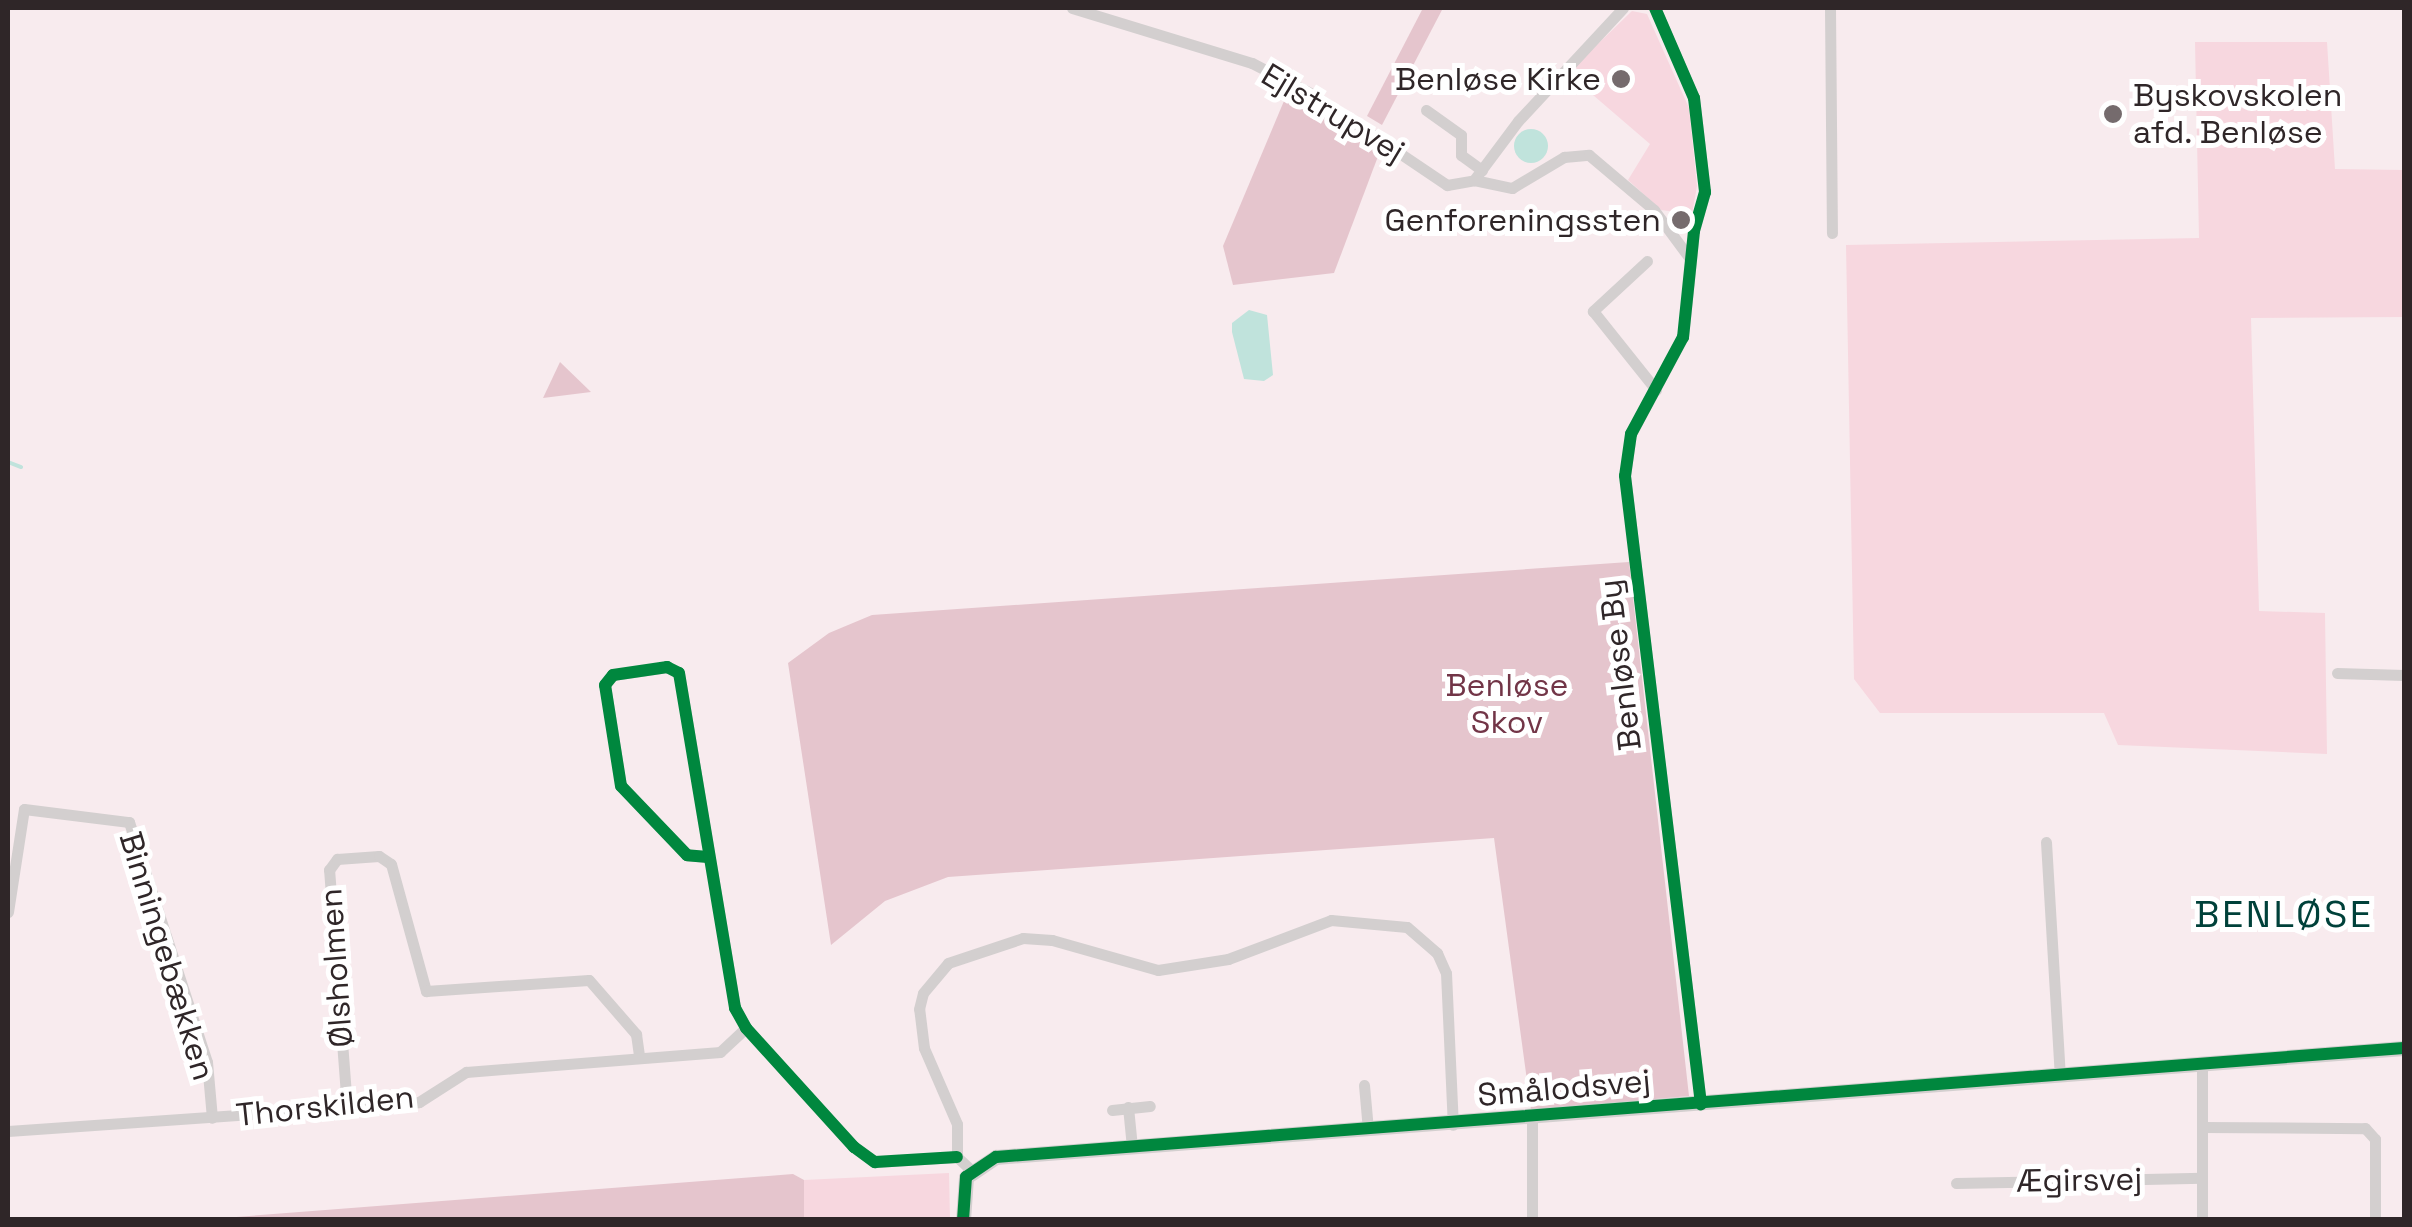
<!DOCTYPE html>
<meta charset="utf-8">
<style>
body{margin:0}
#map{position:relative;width:2412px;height:1227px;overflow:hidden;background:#f8ebee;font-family:"Space Grotesk",sans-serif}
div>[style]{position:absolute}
.green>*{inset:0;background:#f7d7df}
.forest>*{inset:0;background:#e5c5cd}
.water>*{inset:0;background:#c0e3dc}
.round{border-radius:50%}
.stream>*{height:4px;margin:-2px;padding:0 2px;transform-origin:2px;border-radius:2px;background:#c0e3dc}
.minor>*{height:11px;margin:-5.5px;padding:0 5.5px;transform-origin:5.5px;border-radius:5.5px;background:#d3cfcf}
.tertiary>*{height:15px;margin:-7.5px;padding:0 7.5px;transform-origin:7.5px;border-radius:7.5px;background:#d3cfcf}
.cycleway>*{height:12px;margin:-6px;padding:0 6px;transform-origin:6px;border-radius:6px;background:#00873e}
.dots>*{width:28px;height:28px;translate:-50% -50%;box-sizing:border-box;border:5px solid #fff;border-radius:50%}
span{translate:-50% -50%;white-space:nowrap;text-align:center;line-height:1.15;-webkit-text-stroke:10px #fff;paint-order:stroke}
.poi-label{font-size:32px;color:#2f2628}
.right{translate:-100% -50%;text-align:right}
.left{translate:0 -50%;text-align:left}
.street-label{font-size:32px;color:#2f2628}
.park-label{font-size:32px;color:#723547}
.quarter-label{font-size:38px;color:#00413a;letter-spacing:2.5px}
.frame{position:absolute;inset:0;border:10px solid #2f2628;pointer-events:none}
</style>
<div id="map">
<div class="green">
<i style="clip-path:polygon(1632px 11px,1647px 14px,1689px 108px,1697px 186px,1692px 214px,1661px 210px,1628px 180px,1650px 144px,1579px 83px,1576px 65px)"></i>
<i style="clip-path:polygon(2195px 42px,2327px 42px,2335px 169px,2404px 170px,2404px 317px,2251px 318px,2259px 611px,2325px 613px,2327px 754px,2118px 745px,2104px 713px,1880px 713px,1854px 679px,1846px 245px,2199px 238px)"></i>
<i style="clip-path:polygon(949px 1173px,950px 1219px,804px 1219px,804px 1180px)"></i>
</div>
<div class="forest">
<i style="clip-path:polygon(1423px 8px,1443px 8px,1382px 125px,1367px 116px)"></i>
<i style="clip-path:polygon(1289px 89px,1380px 151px,1334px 273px,1233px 285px,1223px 246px)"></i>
<i style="clip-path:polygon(560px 362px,591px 392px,543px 398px)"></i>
<i style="clip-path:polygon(1629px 562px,1689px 1096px,1531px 1110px,1494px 838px,948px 877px,885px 901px,831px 945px,788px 663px,829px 633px,872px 615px)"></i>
<i style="clip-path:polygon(793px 1174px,804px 1180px,804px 1219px,210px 1219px)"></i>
</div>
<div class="water">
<i class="round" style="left:1514px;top:129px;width:34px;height:34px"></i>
<i style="clip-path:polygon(1249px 310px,1267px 315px,1273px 375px,1264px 381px,1244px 379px,1232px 332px,1232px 323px)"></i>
</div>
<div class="stream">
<i style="left:8px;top:462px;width:14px;rotate:21deg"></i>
</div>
<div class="minor">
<i style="left:1072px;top:8px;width:188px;rotate:17deg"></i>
<i style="left:1252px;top:63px;width:68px;rotate:27.3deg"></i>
<i style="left:1312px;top:94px;width:163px;rotate:34deg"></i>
<i style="left:1447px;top:185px;width:27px;rotate:-10deg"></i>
<i style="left:1623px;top:8px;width:154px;rotate:132.9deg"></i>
<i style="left:1518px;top:121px;width:74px;rotate:126.7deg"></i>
<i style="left:1474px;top:180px;width:39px;rotate:12deg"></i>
<i style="left:1512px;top:188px;width:61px;rotate:-30.8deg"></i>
<i style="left:1564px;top:157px;width:25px;rotate:-5deg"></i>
<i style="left:1589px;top:155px;width:85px;rotate:40.2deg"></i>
<i style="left:1654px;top:210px;width:62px;rotate:53.5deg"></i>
<i style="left:1655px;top:8px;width:98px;rotate:66.6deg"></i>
<i style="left:1694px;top:98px;width:95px;rotate:83.3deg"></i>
<i style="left:1705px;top:192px;width:41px;rotate:105.8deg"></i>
<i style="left:1694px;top:231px;width:107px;rotate:95.9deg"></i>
<i style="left:1683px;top:337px;width:110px;rotate:118.2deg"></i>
<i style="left:1631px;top:434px;width:42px;rotate:98.1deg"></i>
<i style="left:1625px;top:476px;width:633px;rotate:83.1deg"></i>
<i style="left:1830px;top:8px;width:225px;rotate:89.5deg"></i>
<i style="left:1426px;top:110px;width:43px;rotate:35.5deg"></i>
<i style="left:1461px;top:135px;width:20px;rotate:90deg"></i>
<i style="left:1461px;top:155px;width:26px;rotate:36deg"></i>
<i style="left:1647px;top:261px;width:74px;rotate:137.2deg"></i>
<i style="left:1593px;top:311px;width:101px;rotate:51.4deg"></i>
<i style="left:2337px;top:673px;width:67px;rotate:1.7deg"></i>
<i style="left:2046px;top:842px;width:234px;rotate:86.6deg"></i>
<i style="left:708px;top:857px;width:21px;rotate:-175deg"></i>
<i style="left:687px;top:855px;width:95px;rotate:-133.7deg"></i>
<i style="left:621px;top:786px;width:102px;rotate:-99deg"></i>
<i style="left:605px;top:685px;width:13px;rotate:-51deg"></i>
<i style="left:613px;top:675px;width:55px;rotate:-8.4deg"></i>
<i style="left:667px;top:667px;width:13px;rotate:27deg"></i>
<i style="left:679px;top:673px;width:340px;rotate:80.5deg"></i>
<i style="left:735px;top:1008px;width:23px;rotate:61deg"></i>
<i style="left:746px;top:1028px;width:161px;rotate:47.8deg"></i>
<i style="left:854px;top:1147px;width:26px;rotate:36deg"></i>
<i style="left:875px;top:1162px;width:82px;rotate:-3.5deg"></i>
<i style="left:8px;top:912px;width:104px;rotate:-81.2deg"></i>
<i style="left:24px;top:809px;width:106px;rotate:7.1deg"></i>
<i style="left:129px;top:822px;width:252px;rotate:72deg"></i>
<i style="left:207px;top:1062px;width:56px;rotate:84.9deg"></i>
<i style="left:1364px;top:1085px;width:45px;rotate:84.9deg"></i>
<i style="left:1128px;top:1107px;width:40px;rotate:84.3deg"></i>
<i style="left:347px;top:1108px;width:239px;rotate:-94.3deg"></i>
<i style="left:329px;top:870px;width:14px;rotate:-54deg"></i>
<i style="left:337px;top:859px;width:42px;rotate:-4.1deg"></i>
<i style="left:379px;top:856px;width:14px;rotate:34deg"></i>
<i style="left:391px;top:864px;width:132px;rotate:74.6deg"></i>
<i style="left:426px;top:991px;width:163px;rotate:-3.9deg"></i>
<i style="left:589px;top:980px;width:72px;rotate:49deg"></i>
<i style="left:636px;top:1034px;width:22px;rotate:82deg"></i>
<i style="left:1112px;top:1110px;width:38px;rotate:-6deg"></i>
<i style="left:1532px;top:1117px;width:103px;rotate:90deg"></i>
<i style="left:2202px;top:1127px;width:163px;rotate:0.4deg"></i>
<i style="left:2365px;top:1128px;width:15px;rotate:48deg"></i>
<i style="left:2375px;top:1139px;width:81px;rotate:90deg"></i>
<i style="left:8px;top:1131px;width:412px;rotate:-4deg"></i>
<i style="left:419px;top:1102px;width:56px;rotate:-32.6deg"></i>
<i style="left:466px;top:1072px;width:255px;rotate:-4.5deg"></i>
<i style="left:720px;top:1052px;width:35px;rotate:-43deg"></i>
<i style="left:971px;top:1170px;width:19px;rotate:-137deg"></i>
<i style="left:957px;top:1157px;width:33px;rotate:-90deg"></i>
<i style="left:957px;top:1124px;width:83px;rotate:-113.5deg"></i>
<i style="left:924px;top:1048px;width:39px;rotate:-97deg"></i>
<i style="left:919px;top:1009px;width:16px;rotate:-76deg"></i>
<i style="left:923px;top:993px;width:39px;rotate:-50deg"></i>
<i style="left:948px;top:963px;width:79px;rotate:-18.4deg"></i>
<i style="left:1023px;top:938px;width:29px;rotate:4deg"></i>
<i style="left:1052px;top:940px;width:110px;rotate:15.8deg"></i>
<i style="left:1158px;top:970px;width:71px;rotate:-8.9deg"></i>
<i style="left:1228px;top:959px;width:110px;rotate:-20.7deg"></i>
<i style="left:1331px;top:920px;width:76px;rotate:5.3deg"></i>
<i style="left:1407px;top:927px;width:40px;rotate:41deg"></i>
<i style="left:1437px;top:953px;width:22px;rotate:66deg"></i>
<i style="left:1446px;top:973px;width:152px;rotate:87.4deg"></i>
<i style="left:1956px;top:1183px;width:246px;rotate:-1.2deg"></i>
<i style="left:2202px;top:1220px;width:155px;rotate:-90deg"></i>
</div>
<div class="tertiary">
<i style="left:963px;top:1220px;width:43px;rotate:-86deg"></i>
<i style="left:966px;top:1177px;width:36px;rotate:-34deg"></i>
<i style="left:996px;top:1157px;width:1412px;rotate:-4.43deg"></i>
</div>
<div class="cycleway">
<i style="left:1655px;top:8px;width:98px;rotate:66.6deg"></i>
<i style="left:1694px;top:98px;width:95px;rotate:83.3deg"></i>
<i style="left:1705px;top:192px;width:41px;rotate:105.8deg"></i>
<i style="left:1694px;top:231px;width:107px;rotate:95.9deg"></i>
<i style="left:1683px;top:337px;width:110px;rotate:118.2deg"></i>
<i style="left:1631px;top:434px;width:42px;rotate:98.1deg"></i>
<i style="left:1625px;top:476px;width:633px;rotate:83.1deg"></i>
<i style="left:708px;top:857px;width:21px;rotate:-175deg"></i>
<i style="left:687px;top:855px;width:95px;rotate:-133.7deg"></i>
<i style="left:621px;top:786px;width:102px;rotate:-99deg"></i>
<i style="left:605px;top:685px;width:13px;rotate:-51deg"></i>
<i style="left:613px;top:675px;width:55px;rotate:-8.4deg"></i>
<i style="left:667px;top:667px;width:13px;rotate:27deg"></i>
<i style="left:679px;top:673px;width:340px;rotate:80.5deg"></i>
<i style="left:735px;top:1008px;width:23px;rotate:61deg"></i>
<i style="left:746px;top:1028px;width:161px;rotate:47.8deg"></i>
<i style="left:854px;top:1147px;width:26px;rotate:36deg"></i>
<i style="left:875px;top:1162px;width:82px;rotate:-3.5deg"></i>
<i style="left:963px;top:1220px;width:43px;rotate:-86deg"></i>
<i style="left:966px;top:1177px;width:36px;rotate:-34deg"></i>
<i style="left:996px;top:1157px;width:1412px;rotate:-4.43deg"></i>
</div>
<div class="dots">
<i style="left:1621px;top:79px;background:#756b6d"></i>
<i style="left:2113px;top:114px;background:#756b6d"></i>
<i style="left:1681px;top:220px;background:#756b6d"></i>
</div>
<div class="poi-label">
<span class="right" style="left:1601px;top:79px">Benløse Kirke</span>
<span class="left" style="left:2133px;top:114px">Byskovskolen<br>afd. Benløse</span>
<span class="right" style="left:1661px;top:220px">Genforeningssten</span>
</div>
<div class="street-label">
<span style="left:1333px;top:113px;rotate:31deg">Ejlstrupvej</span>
<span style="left:1620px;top:665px;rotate:-97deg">Benløse By</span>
<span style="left:167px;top:956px;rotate:73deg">Binningebækken</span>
<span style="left:336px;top:968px;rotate:-94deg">Ølsholmen</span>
<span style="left:1564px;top:1088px;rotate:-5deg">Smålodsvej</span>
<span style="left:325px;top:1106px;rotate:-6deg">Thorskilden</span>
<span style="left:2079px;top:1180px;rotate:-1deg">Ægirsvej</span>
</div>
<div class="park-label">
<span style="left:1507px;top:704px">Benløse<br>Skov</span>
</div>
<div class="quarter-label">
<span style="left:2284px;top:915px">BENLØSE</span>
</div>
<div class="frame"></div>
</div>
